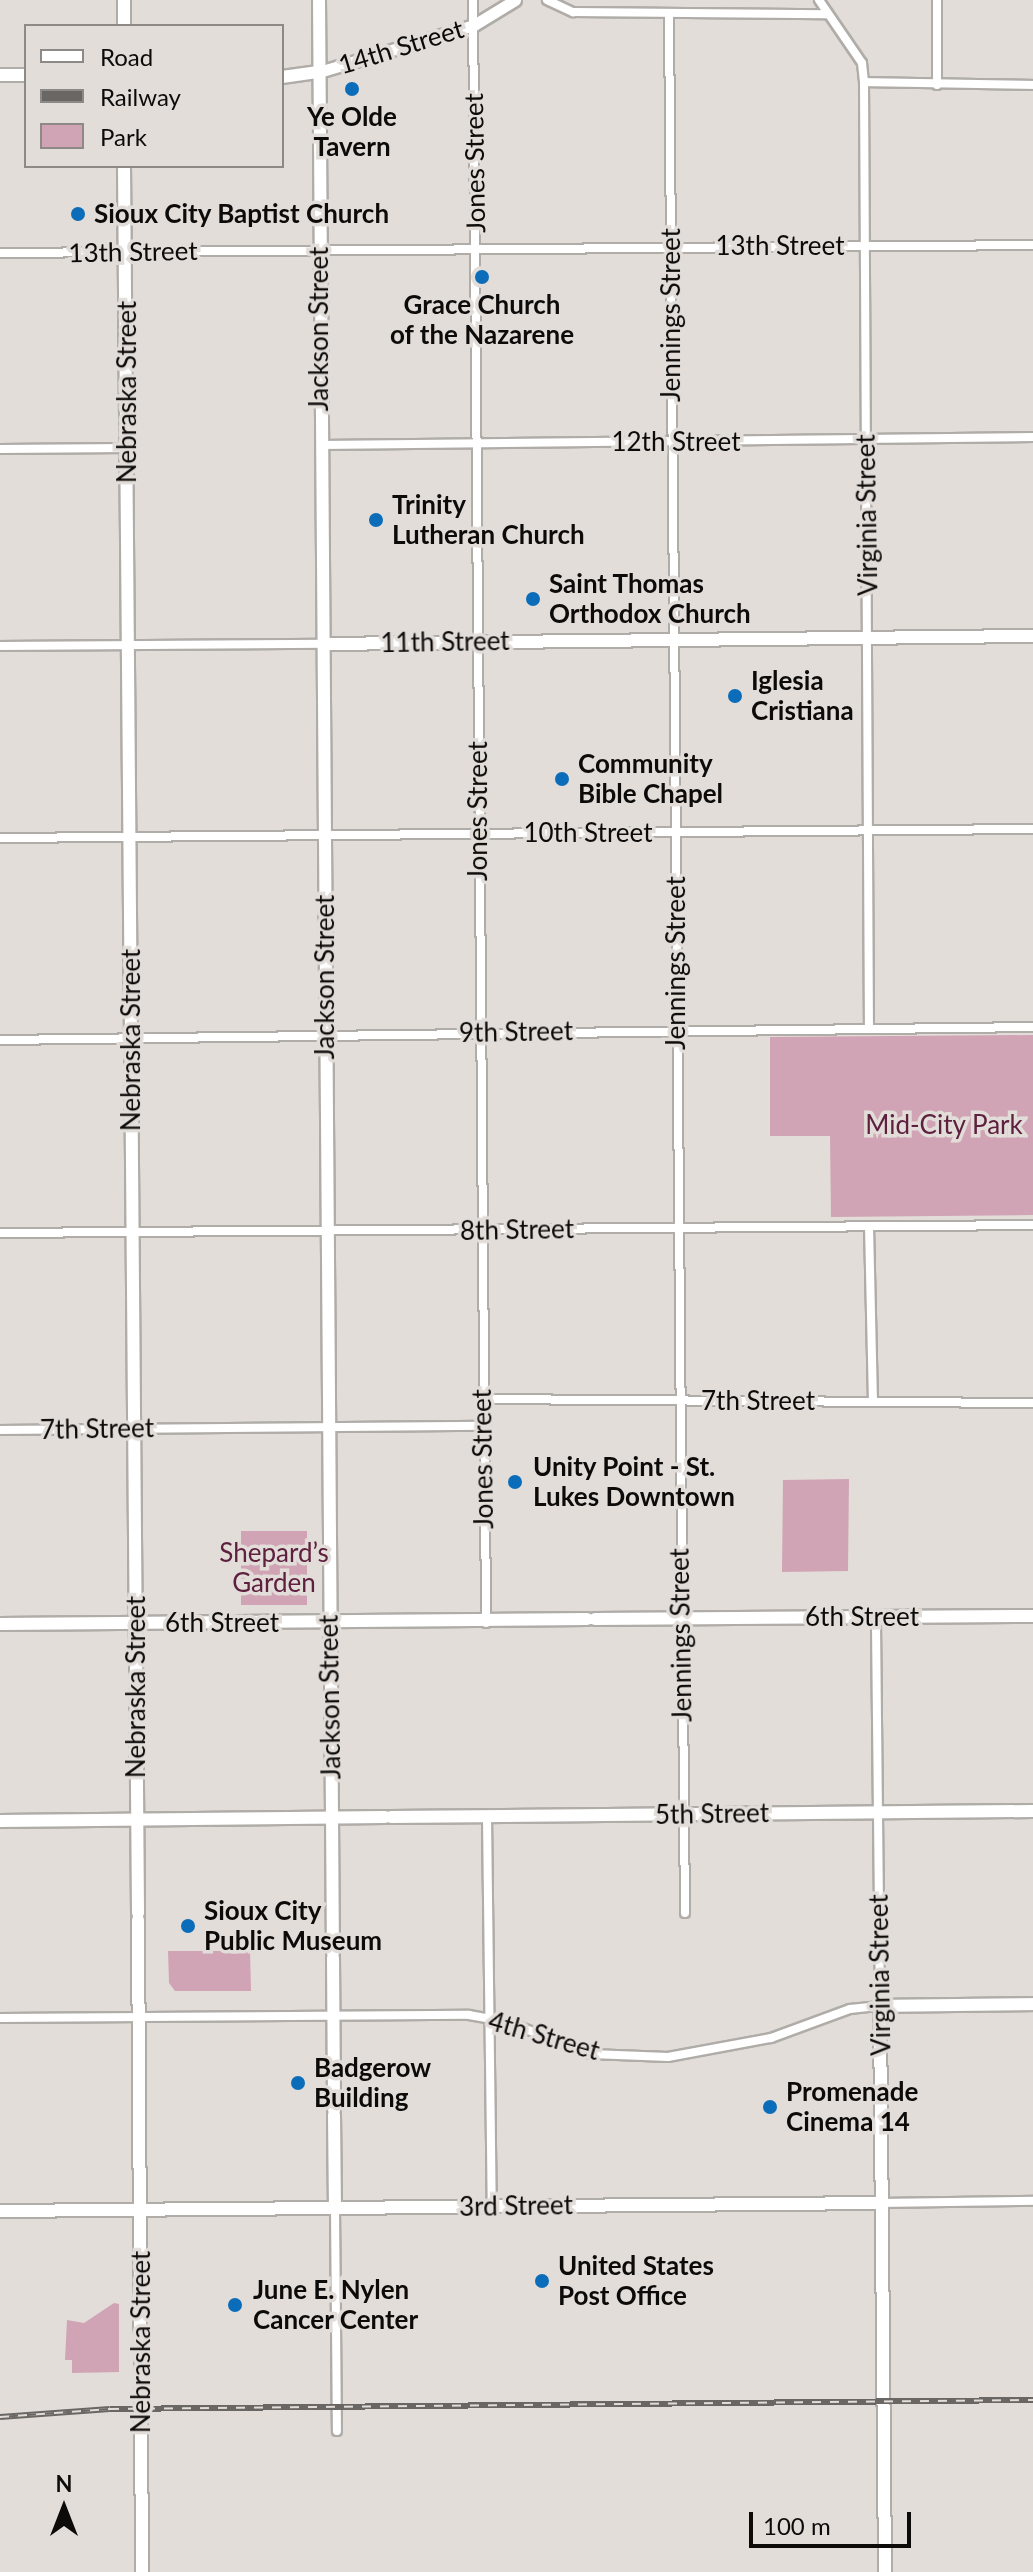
<!DOCTYPE html>
<meta charset="utf-8">
<style>
body{margin:0}
#map{position:relative;width:1033px;height:2572px;overflow:hidden;background:#e2ddd9;font-family:Lato,sans-serif}
div>[style]{position:absolute}
.green>*{inset:0;background:#d0a4b5}
.roads{filter:drop-shadow(2px 0 #b0aca8) drop-shadow(-2px 0 #b0aca8) drop-shadow(0 2px #b0aca8) drop-shadow(0 -2px #b0aca8)}
.minor>*{height:8px;margin:-4px;padding:0 4px;transform-origin:4px;border-radius:4px;background:#fff}
.tertiary>*{height:11px;margin:-5.5px;padding:0 5.5px;transform-origin:5.5px;border-radius:5.5px;background:#fff}
.secondary>*{height:12px;margin:-6px;padding:0 6px;transform-origin:6px;border-radius:6px;background:#fff}
.rail>*{height:6px;margin-top:-3px;transform-origin:0;background:repeating-linear-gradient(90deg,#e2ddd9 0 9px,#696664 0 18px);box-sizing:border-box;border-block:2px solid #696664}
.dots>*{width:22px;height:22px;translate:-50% -50%;box-sizing:border-box;border:4px solid #e2ddd9;border-radius:50%}
span{translate:-50% -50%;white-space:nowrap;text-align:center;line-height:1.15;-webkit-text-stroke:7px #e2ddd9;paint-order:stroke}
.street-label{font-size:26px;color:#0d0b0a}
.poi-label{font-size:26px;color:#0d0b0a;font-weight:700}
.left{translate:0 -50%;text-align:left}
.park-label{font-size:26px;color:#5f203f}
.legend{position:absolute;left:24px;top:24px;width:260px;height:144px;box-sizing:border-box;background:#e2ddd9;border:2px solid #8d8986;margin:0;padding:10px 14px;list-style:none;font-size:24px;color:#0d0b0a}
.legend li{display:flex;align-items:center;gap:16px;height:40px}
.legend b{width:40px;border:2px solid #8d8986}
.north{position:absolute;left:24px;top:2468px;width:80px;height:80px;-webkit-text-stroke:6px #e2ddd9;paint-order:stroke;rotate:0deg;font-size:22px;font-weight:700;line-height:32px;text-align:center;color:#0d0b0a}
.north::after{content:'';display:block;margin:auto;width:28px;height:36px;background:#0d0b0a;clip-path:polygon(50% 0,100% 100%,50% 72%,0 100%)}
.scale{position:absolute;left:749px;top:2512px;width:162px;height:36px;box-sizing:border-box;border:4px solid #0d0b0a;border-top:0;padding-left:10px;font-size:24px;line-height:28px;white-space:nowrap;color:#0d0b0a;-webkit-text-stroke:6px #e2ddd9;paint-order:stroke}
</style>
<div id="map">
<div class="green">
<i style="clip-path:polygon(1033px 1035px,1033px 1215px,831px 1217px,830px 1136px,770px 1136px,770px 1037px)"></i>
<i style="clip-path:polygon(849px 1479px,848px 1571px,782px 1572px,783px 1480px)"></i>
<i style="clip-path:polygon(241px 1531px,307px 1531px,307px 1605px,241px 1605px)"></i>
<i style="clip-path:polygon(168px 1951px,250px 1951px,251px 1991px,175px 1991px,169px 1983px)"></i>
<i style="clip-path:polygon(114px 2303px,119px 2304px,119px 2372px,72px 2373px,72px 2360px,65px 2360px,67px 2320px,84px 2323px)"></i>
</div>
<div class="roads">
<div class="minor">
<i style="left:473px;top:0;width:1623px;rotate:89.54deg"></i>
<i style="left:547px;top:0;width:29px;rotate:25deg"></i>
<i style="left:573px;top:12px;width:254px;rotate:0.5deg"></i>
<i style="left:819px;top:0;width:76px;rotate:55.7deg"></i>
<i style="left:862px;top:63px;width:19px;rotate:84deg"></i>
<i style="left:864px;top:82px;width:946px;rotate:89.7deg"></i>
<i style="left:669px;top:14px;width:1899px;rotate:89.52deg"></i>
<i style="left:864px;top:82px;width:169px;rotate:1deg"></i>
<i style="left:937px;top:85px;width:85px;rotate:-90deg"></i>
<i style="left:0;top:253px;width:1033px;rotate:-0.44deg"></i>
<i style="left:321px;top:445px;width:712px;rotate:-0.64deg"></i>
<i style="left:0;top:449px;width:127px;rotate:-0.5deg"></i>
<i style="left:0;top:646px;width:323px;rotate:-0.4deg"></i>
<i style="left:0;top:838px;width:1033px;rotate:-0.5deg"></i>
<i style="left:0;top:1040px;width:1033px;rotate:-0.72deg"></i>
<i style="left:869px;top:1226px;width:176px;rotate:88.7deg"></i>
<i style="left:0;top:1233px;width:1033px;rotate:-0.44deg"></i>
<i style="left:482px;top:1399px;width:551px;rotate:0.42deg"></i>
<i style="left:0;top:1430px;width:482px;rotate:-0.5deg"></i>
<i style="left:487px;top:1817px;width:390px;rotate:89.3deg"></i>
<i style="left:0;top:2018px;width:469px;rotate:-0.4deg"></i>
<i style="left:469px;top:2015px;width:39px;rotate:10deg"></i>
<i style="left:507px;top:2022px;width:90px;rotate:20.9deg"></i>
<i style="left:591px;top:2054px;width:77px;rotate:2.2deg"></i>
<i style="left:668px;top:2057px;width:105px;rotate:-10.5deg"></i>
<i style="left:771px;top:2038px;width:84px;rotate:-20.2deg"></i>
<i style="left:850px;top:2009px;width:30px;rotate:-6deg"></i>
<i style="left:880px;top:2006px;width:389px;rotate:-90.6deg"></i>
<i style="left:883px;top:2203px;width:150px;rotate:-0.8deg"></i>
<i style="left:335px;top:2209px;width:222px;rotate:89.5deg"></i>
</div>
<div class="tertiary">
<i style="left:319px;top:72px;width:162px;rotate:-16.9deg"></i>
<i style="left:474px;top:25px;width:48px;rotate:-31.4deg"></i>
</div>
<div class="secondary">
<i style="left:319px;top:0;width:1953px;rotate:89.59deg"></i>
<i style="left:124px;top:26px;width:26px;rotate:-90deg"></i>
<i style="left:0;top:75px;width:26px"></i>
<i style="left:282px;top:77px;width:37px;rotate:-8deg"></i>
<i style="left:124px;top:166px;width:1747px;rotate:89.54deg"></i>
<i style="left:323px;top:644px;width:710px;rotate:-0.65deg"></i>
<i style="left:595px;top:1619px;width:438px;rotate:-0.4deg"></i>
<i style="left:0;top:1624px;width:587px;rotate:-0.49deg"></i>
<i style="left:391px;top:1817px;width:642px;rotate:-0.54deg"></i>
<i style="left:0;top:1821px;width:385px;rotate:-0.6deg"></i>
<i style="left:138px;top:1920px;width:652px;rotate:89.65deg"></i>
<i style="left:333px;top:1958px;width:152px;rotate:89.6deg"></i>
<i style="left:334px;top:2115px;width:94px;rotate:89.4deg"></i>
<i style="left:0;top:2211px;width:883px;rotate:-0.52deg"></i>
<i style="left:885px;top:2572px;width:566px;rotate:-90.51deg"></i>
<i style="left:880px;top:2006px;width:153px;rotate:-0.7deg"></i>
</div>
</div>
<div class="rail">
<i style="left:0;top:2417px;width:110px;rotate:-4.2deg"></i>
<i style="left:110px;top:2409px;width:923px;rotate:-0.56deg"></i>
</div>
<div class="dots">
<i style="left:352px;top:89px;background:#0b6db9"></i>
<i style="left:78px;top:214px;background:#0b6db9"></i>
<i style="left:482px;top:277px;background:#0b6db9"></i>
<i style="left:376px;top:520px;background:#0b6db9"></i>
<i style="left:533px;top:599px;background:#0b6db9"></i>
<i style="left:735px;top:696px;background:#0b6db9"></i>
<i style="left:562px;top:779px;background:#0b6db9"></i>
<i style="left:515px;top:1482px;background:#0b6db9"></i>
<i style="left:188px;top:1926px;background:#0b6db9"></i>
<i style="left:298px;top:2083px;background:#0b6db9"></i>
<i style="left:770px;top:2107px;background:#0b6db9"></i>
<i style="left:542px;top:2281px;background:#0b6db9"></i>
<i style="left:235px;top:2305px;background:#0b6db9"></i>
</div>
<div class="street-label">
<span style="left:401px;top:47px;rotate:-17deg">14th Street</span>
<span style="left:475px;top:163px;rotate:-91deg">Jones Street</span>
<span style="left:780px;top:246px">13th Street</span>
<span style="left:133px;top:252px;rotate:-1deg">13th Street</span>
<span style="left:671px;top:315px;rotate:-90deg">Jennings Street</span>
<span style="left:319px;top:329px;rotate:-90deg">Jackson Street</span>
<span style="left:127px;top:392px;rotate:-90deg">Nebraska Street</span>
<span style="left:676px;top:442px">12th Street</span>
<span style="left:867px;top:515px;rotate:-91deg">Virginia Street</span>
<span style="left:445px;top:642px;rotate:-1deg">11th Street</span>
<span style="left:478px;top:811px;rotate:-90deg">Jones Street</span>
<span style="left:588px;top:833px">10th Street</span>
<span style="left:676px;top:963px;rotate:-90deg">Jennings Street</span>
<span style="left:325px;top:977px;rotate:-90deg">Jackson Street</span>
<span style="left:516px;top:1032px;rotate:-1deg">9th Street</span>
<span style="left:131px;top:1040px;rotate:-90deg">Nebraska Street</span>
<span style="left:517px;top:1230px;rotate:-1deg">8th Street</span>
<span style="left:758px;top:1401px">7th Street</span>
<span style="left:97px;top:1429px;rotate:-1deg">7th Street</span>
<span style="left:483px;top:1459px;rotate:-91deg">Jones Street</span>
<span style="left:862px;top:1617px">6th Street</span>
<span style="left:222px;top:1623px">6th Street</span>
<span style="left:681px;top:1635px;rotate:-91deg">Jennings Street</span>
<span style="left:136px;top:1687px;rotate:-90deg">Nebraska Street</span>
<span style="left:330px;top:1697px;rotate:-91deg">Jackson Street</span>
<span style="left:712px;top:1814px;rotate:-1deg">5th Street</span>
<span style="left:880px;top:1975px;rotate:-91deg">Virginia Street</span>
<span style="left:544px;top:2036px;rotate:16deg">4th Street</span>
<span style="left:516px;top:2206px;rotate:-1deg">3rd Street</span>
<span style="left:141px;top:2342px;rotate:-90deg">Nebraska Street</span>
</div>
<div class="poi-label">
<span style="left:352px;top:132px">Ye Olde<br>Tavern</span>
<span class="left" style="left:94px;top:214px">Sioux City Baptist Church</span>
<span style="left:482px;top:320px">Grace Church<br>of the Nazarene</span>
<span class="left" style="left:392px;top:520px">Trinity<br>Lutheran Church</span>
<span class="left" style="left:549px;top:599px">Saint Thomas<br>Orthodox Church</span>
<span class="left" style="left:751px;top:696px">Iglesia<br>Cristiana</span>
<span class="left" style="left:578px;top:779px">Community<br>Bible Chapel</span>
<span class="left" style="left:533px;top:1482px">Unity Point - St.<br>Lukes Downtown</span>
<span class="left" style="left:204px;top:1926px">Sioux City<br>Public Museum</span>
<span class="left" style="left:314px;top:2083px">Badgerow<br>Building</span>
<span class="left" style="left:786px;top:2107px">Promenade<br>Cinema 14</span>
<span class="left" style="left:558px;top:2281px">United States<br>Post Office</span>
<span class="left" style="left:253px;top:2305px">June E. Nylen<br>Cancer Center</span>
</div>
<div class="park-label">
<span style="left:944px;top:1125px">Mid-City Park</span>
<span style="left:274px;top:1568px">Shepard’s<br>Garden</span>
</div>
<ul class="legend">
<li><b style="height:10px;background:#fff"></b>Road</li>
<li><b style="height:10px;background:#696664"></b>Railway</li>
<li><b style="height:22px;background:#d0a4b5"></b>Park</li>
</ul>
<div class="north">N</div>
<div class="scale">100 m</div>
</div>
